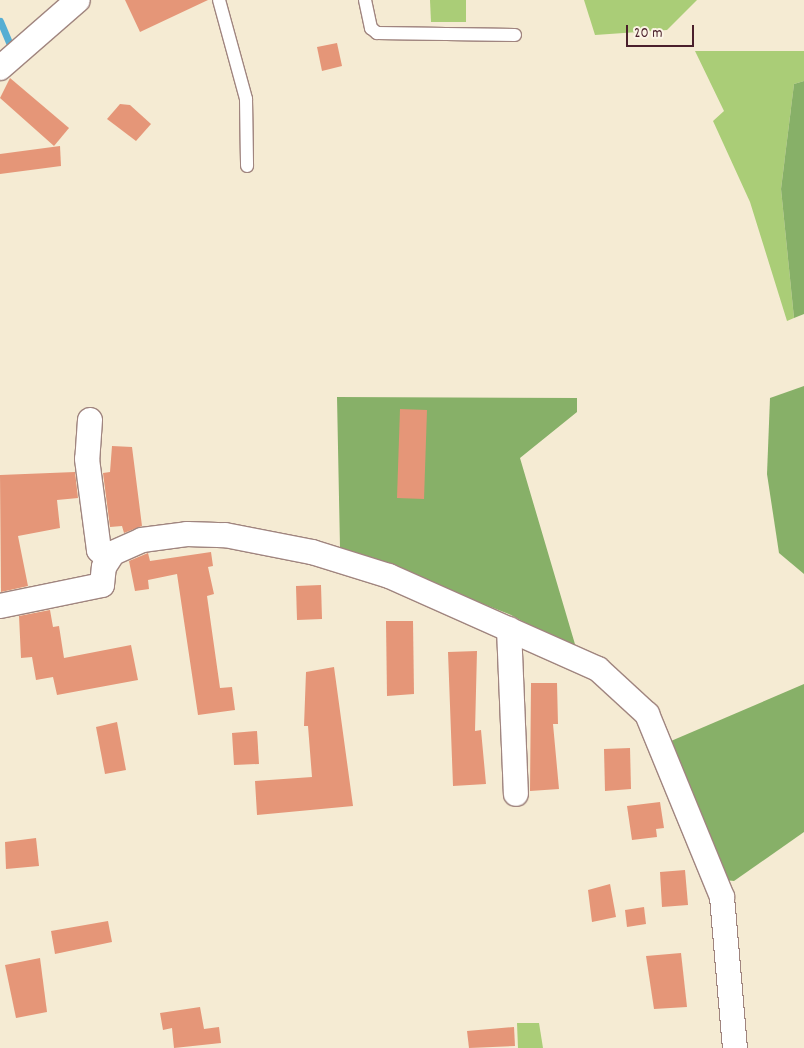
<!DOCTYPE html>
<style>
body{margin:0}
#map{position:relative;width:804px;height:1048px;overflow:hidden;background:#f5ebd3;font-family:Dekko,sans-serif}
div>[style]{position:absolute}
.green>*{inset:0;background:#aacd77}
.forest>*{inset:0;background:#87b068}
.stream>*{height:7px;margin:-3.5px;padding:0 3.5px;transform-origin:3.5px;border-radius:3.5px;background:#56aed3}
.building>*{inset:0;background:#e59678}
.roads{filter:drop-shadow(1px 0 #a0857f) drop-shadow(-1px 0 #a0857f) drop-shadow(0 1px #a0857f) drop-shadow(0 -1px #a0857f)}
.lane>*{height:12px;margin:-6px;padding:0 6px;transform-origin:6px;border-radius:6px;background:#fff}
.street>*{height:24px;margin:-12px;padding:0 12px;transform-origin:12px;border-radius:12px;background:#fff}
span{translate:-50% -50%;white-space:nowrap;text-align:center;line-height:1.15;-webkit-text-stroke:4.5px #fcf5e5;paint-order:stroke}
.scale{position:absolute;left:626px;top:25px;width:68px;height:22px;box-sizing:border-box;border:2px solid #4a1f2b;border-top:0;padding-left:6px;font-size:15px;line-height:18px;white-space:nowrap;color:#4a1f2b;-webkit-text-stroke:4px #fcf5e5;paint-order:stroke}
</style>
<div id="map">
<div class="green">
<i style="clip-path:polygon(430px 0,466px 0,466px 22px,431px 22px)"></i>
<i style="clip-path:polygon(584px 0,697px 0,667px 30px,595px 35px)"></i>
<i style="clip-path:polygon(695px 51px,804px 51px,804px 81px,794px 84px,781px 189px,794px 318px,787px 321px,750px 202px,713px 121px,724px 111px)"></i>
<i style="clip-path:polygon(517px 1023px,539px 1023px,543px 1048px,518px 1048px)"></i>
</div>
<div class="forest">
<i style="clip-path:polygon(804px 81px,804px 314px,794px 318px,781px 189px,794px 84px)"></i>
<i style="clip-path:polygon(804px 386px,804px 574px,779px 553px,767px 474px,770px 398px)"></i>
<i style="clip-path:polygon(337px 397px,577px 398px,577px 412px,520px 458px,577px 651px,511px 615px,340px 548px)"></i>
<i style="clip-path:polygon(804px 684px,804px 832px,734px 881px,725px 880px,671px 741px)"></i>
</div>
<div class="stream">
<i style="left:0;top:21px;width:25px;rotate:67deg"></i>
</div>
<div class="building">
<i style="clip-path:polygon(125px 0,208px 0,140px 32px)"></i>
<i style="clip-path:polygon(337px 43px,342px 66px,322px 71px,317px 47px)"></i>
<i style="clip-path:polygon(10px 78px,69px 128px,54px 146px,0 98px)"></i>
<i style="clip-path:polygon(120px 104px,130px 105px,151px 124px,136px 141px,107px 119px)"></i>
<i style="clip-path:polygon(60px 146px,61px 166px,0 174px,0 154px)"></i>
<i style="clip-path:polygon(400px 409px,427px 410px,424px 499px,397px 498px)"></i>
<i style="clip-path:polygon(112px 446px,132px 447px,142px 526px,124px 533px,122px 526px,110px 527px,103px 473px,110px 472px)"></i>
<i style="clip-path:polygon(75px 472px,78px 498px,57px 500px,60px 528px,18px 536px,28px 586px,1px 592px,0 475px)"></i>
<i style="clip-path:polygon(211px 552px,213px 566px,208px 567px,214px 594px,207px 596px,220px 688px,232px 687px,235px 710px,198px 715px,177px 574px,148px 580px,149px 589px,135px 591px,129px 561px,148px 553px,150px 561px)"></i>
<i style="clip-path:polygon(321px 585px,322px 619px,297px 620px,296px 586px)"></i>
<i style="clip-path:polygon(50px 610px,53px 627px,59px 626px,64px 658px,131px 645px,138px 680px,57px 695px,53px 677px,36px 680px,32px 657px,21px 658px,19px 616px)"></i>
<i style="clip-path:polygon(386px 621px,413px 621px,414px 694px,387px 696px)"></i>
<i style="clip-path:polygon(477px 651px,475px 731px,481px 730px,486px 784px,453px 786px,448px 652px)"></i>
<i style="clip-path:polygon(334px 667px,353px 806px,257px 815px,255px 781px,312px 777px,308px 726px,304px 726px,306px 672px)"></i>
<i style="clip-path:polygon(531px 683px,557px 683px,558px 724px,553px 724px,559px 789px,530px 791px)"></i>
<i style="clip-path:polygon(117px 722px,126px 770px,105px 774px,96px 727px)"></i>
<i style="clip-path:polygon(257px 731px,259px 764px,234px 765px,232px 733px)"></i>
<i style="clip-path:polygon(630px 748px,631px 789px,605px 791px,604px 749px)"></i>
<i style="clip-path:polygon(660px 802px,664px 828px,656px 829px,657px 837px,632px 840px,627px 806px)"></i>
<i style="clip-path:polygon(36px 838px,39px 866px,6px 869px,5px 842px)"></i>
<i style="clip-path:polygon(685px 870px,688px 905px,662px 907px,660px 872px)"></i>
<i style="clip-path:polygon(610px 884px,616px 917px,592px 922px,588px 890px)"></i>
<i style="clip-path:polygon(644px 907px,646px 924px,627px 927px,625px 910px)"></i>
<i style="clip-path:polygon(108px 921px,112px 942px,55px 954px,51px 931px)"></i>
<i style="clip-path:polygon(681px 953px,687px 1007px,654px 1009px,646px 956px)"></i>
<i style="clip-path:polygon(40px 958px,47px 1012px,16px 1018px,5px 965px)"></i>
<i style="clip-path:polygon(200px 1007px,204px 1029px,219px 1027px,221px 1043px,174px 1048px,172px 1028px,163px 1030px,160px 1013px)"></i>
<i style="clip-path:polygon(514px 1027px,515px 1046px,469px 1048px,467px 1031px)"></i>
</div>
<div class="roads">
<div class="lane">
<i style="left:219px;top:0;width:103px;rotate:74.7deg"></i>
<i style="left:246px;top:99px;width:67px;rotate:89.1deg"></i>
<i style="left:365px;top:0;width:29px;rotate:78deg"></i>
<i style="left:371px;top:28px;width:8px;rotate:40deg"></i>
<i style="left:377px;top:33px;width:138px;rotate:0.8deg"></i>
</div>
<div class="street">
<i style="left:0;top:68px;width:103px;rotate:-41.1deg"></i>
<i style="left:90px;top:420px;width:39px;rotate:94deg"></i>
<i style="left:87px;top:459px;width:92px;rotate:82.5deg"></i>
<i style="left:99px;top:550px;width:13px;rotate:45deg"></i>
<i style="left:0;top:606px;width:104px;rotate:-11.6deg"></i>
<i style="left:102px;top:585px;width:18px;rotate:-84deg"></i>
<i style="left:104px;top:567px;width:17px;rotate:-57deg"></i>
<i style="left:113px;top:553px;width:32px;rotate:-24deg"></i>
<i style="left:142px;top:540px;width:45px;rotate:-7.6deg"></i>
<i style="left:187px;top:534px;width:38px;rotate:2deg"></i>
<i style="left:225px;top:535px;width:89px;rotate:11.1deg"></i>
<i style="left:312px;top:552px;width:81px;rotate:17.3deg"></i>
<i style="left:389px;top:576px;width:229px;rotate:24deg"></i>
<i style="left:598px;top:669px;width:67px;rotate:42.6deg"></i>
<i style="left:647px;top:714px;width:198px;rotate:67.7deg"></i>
<i style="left:722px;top:897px;width:152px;rotate:85.1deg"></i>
<i style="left:509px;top:629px;width:165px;rotate:87.6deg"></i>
</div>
</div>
<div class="scale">20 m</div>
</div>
